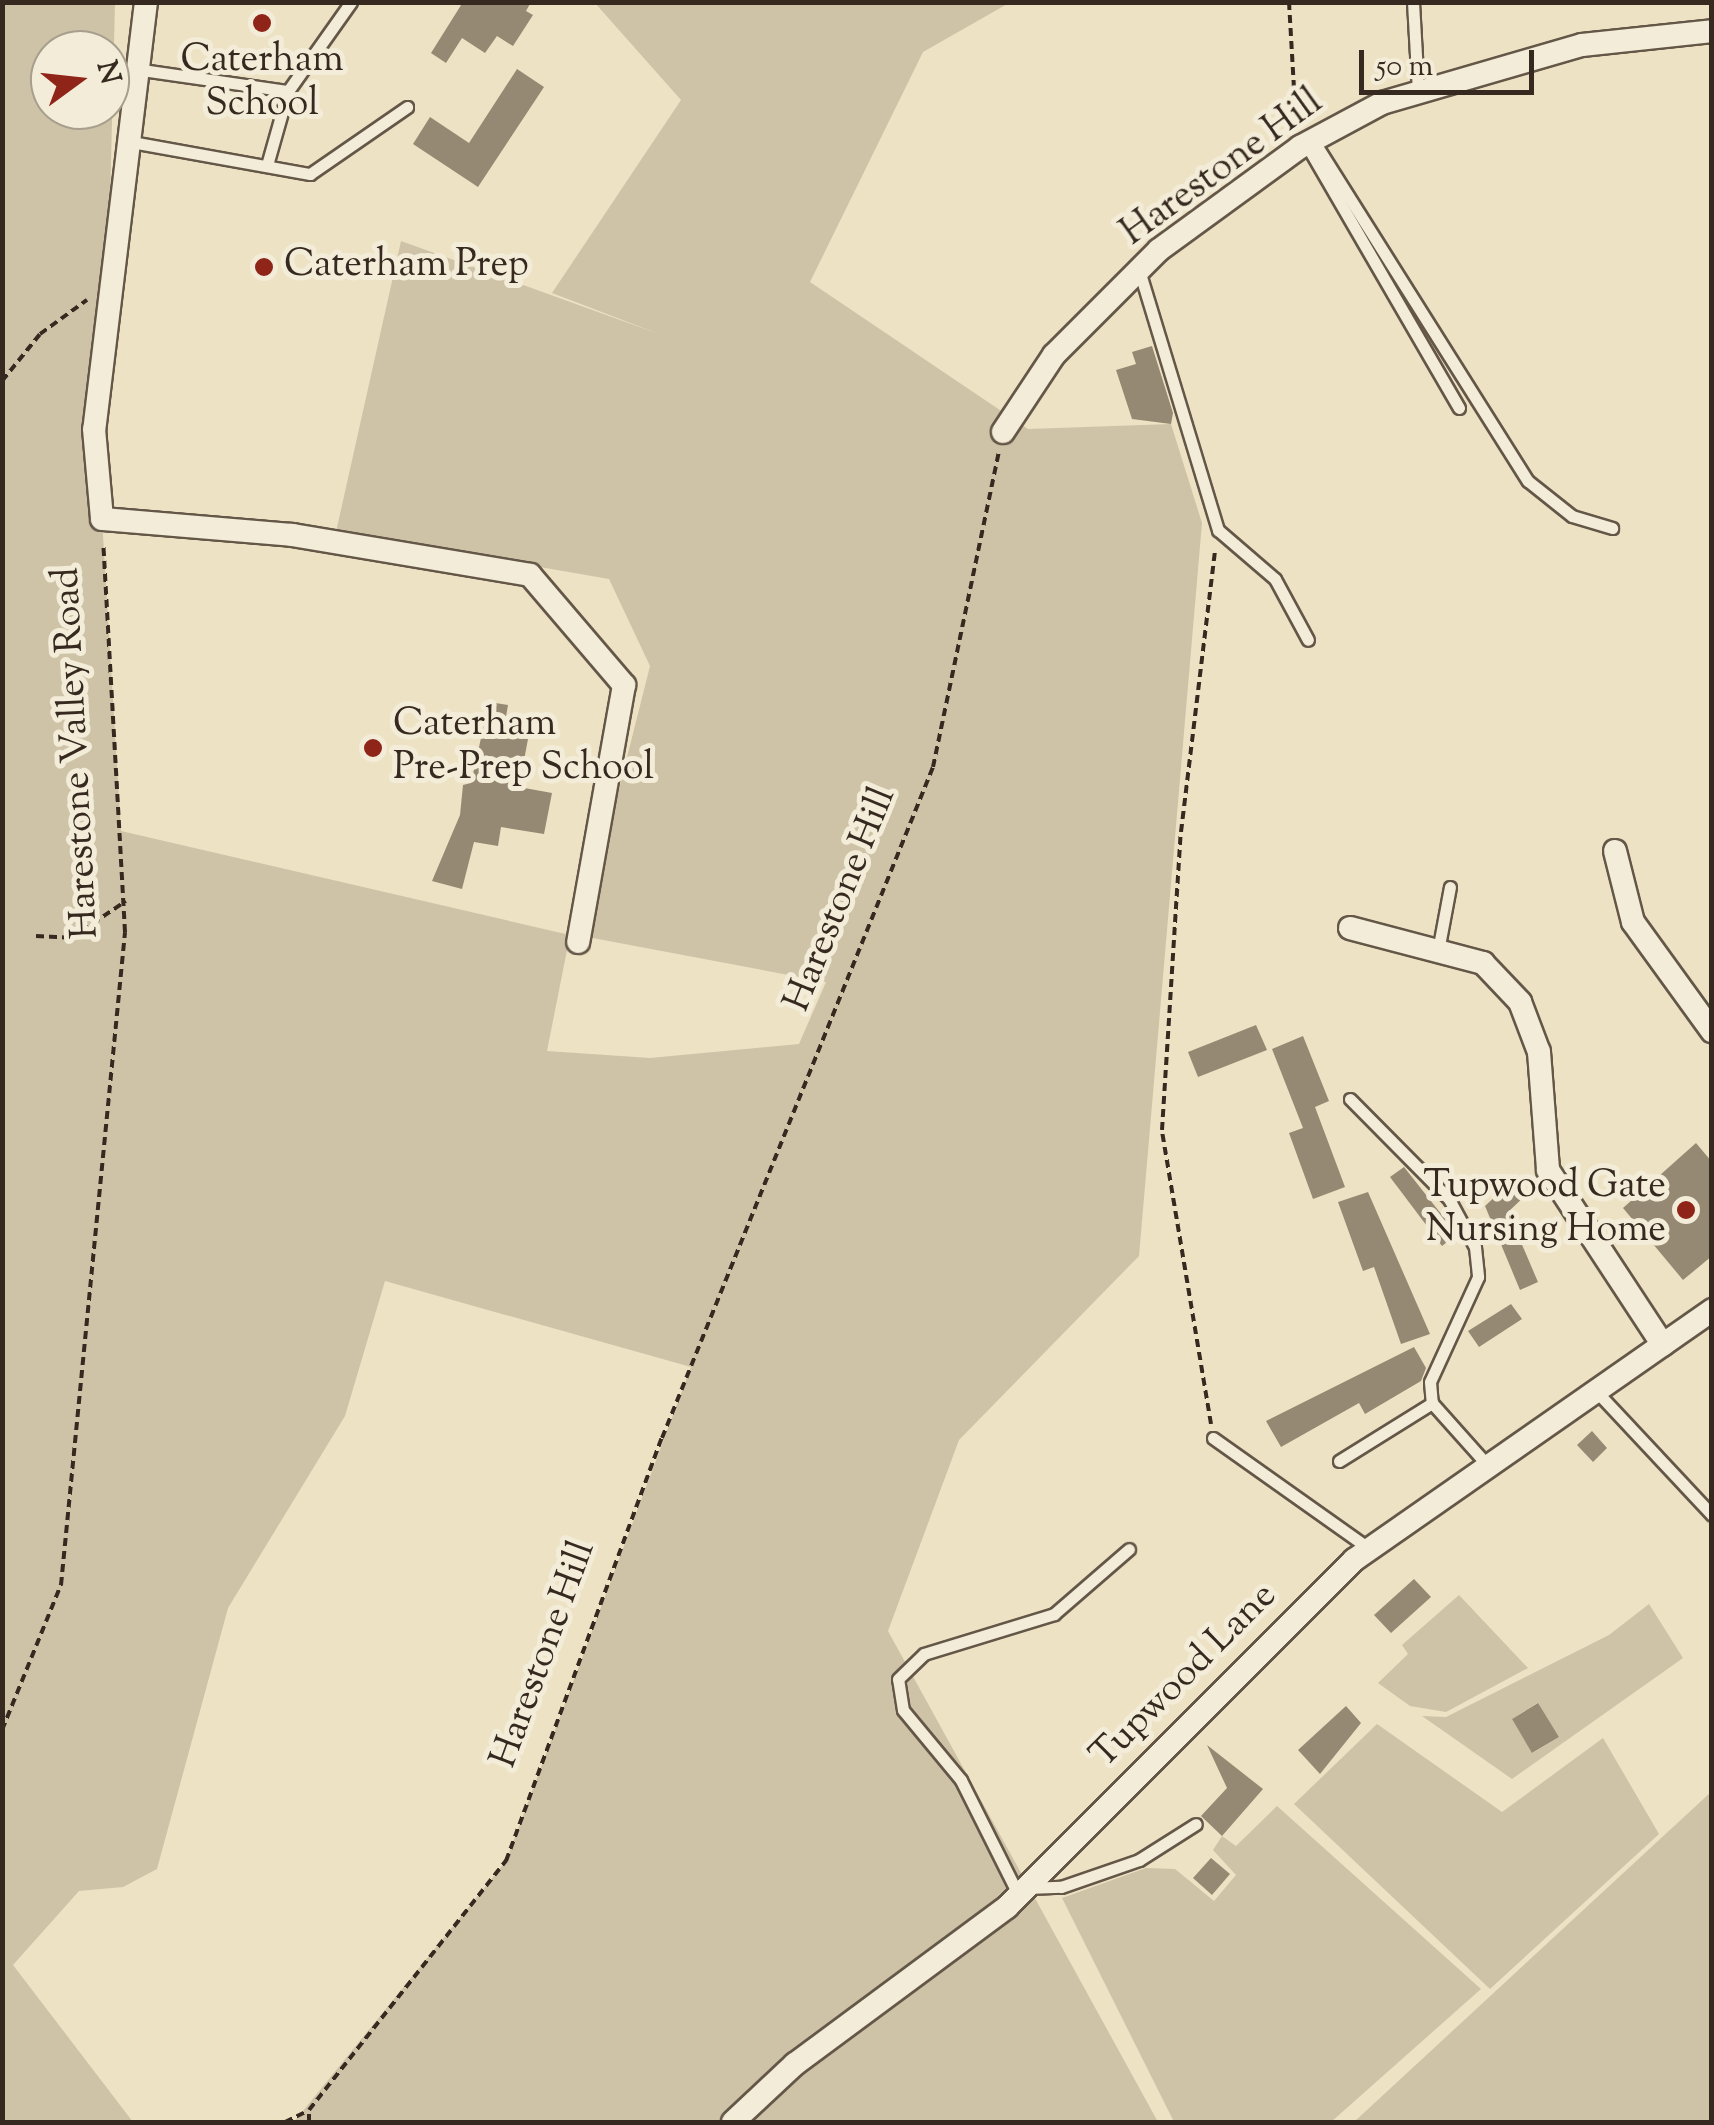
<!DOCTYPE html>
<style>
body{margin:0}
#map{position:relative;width:1714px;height:2125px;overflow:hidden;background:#ede2c3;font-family:"Sorts Mill Goudy",serif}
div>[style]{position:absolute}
.green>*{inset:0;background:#cec3a7}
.building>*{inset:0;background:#958974}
.path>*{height:4px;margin-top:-2px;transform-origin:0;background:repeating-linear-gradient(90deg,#36291f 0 8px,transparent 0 13px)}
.roads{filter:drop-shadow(2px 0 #645748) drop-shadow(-2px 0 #645748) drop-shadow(0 2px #645748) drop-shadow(0 -2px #645748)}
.service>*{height:11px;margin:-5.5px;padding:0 5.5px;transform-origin:5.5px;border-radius:5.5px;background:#f3ecd8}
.minor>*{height:22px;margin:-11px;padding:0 11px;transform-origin:11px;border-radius:11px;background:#f3ecd8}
.dots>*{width:28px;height:28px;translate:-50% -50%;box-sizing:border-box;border:5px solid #f3ecd8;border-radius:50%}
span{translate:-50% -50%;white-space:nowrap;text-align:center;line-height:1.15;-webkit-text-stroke:10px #f3ecd8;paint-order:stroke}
.poi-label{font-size:38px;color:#36291f}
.left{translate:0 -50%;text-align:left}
.right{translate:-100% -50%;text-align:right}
.street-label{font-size:38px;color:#36291f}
.frame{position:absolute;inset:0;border:5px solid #36291f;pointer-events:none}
.north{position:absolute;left:30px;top:30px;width:100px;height:100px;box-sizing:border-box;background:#f3ecd8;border:2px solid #a79e8e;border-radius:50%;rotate:75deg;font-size:28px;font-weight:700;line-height:40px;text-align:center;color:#36291f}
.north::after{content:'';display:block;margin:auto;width:35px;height:45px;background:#8f2418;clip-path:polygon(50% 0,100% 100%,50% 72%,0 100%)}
.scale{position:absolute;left:1359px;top:50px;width:175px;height:45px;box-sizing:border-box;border:5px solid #36291f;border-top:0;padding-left:12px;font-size:30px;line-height:35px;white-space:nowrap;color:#36291f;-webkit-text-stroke:8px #f3ecd8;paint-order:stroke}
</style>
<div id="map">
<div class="green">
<i style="clip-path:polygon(evenodd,3px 3px,115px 3px,102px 519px,121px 831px,570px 935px,547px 1051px,650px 1058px,799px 1044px,826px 982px,582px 936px,650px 666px,609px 579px,336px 532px,401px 241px,659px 334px,552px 293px,681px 100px,595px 3px,1009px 3px,923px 52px,810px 282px,1028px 429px,1171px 424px,1202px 523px,1139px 1256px,959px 1440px,888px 1631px,1158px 2122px,294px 2122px,506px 1861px,691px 1367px,385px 1281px,345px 1416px,228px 1608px,157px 1869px,123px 1887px,79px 1891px,13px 1965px,133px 2122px,3px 2122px,3px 3px,50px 50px,110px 50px,110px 110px,50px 110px,50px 50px)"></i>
<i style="clip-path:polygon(1459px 1595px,1528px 1668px,1446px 1712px,1410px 1706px,1378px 1683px,1408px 1654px,1402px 1645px)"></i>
<i style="clip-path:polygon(evenodd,1649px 1604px,1683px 1658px,1512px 1779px,1422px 1716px,1446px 1717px,1609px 1635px,1649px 1604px,1537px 1703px,1559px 1737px,1533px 1753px,1512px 1719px,1537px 1703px)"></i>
<i style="clip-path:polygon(1377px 1724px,1502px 1812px,1603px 1738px,1659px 1834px,1490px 1989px,1294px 1804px)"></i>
<i style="clip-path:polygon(1711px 1792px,1711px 2122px,1354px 2122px)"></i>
<i style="clip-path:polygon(1277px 1806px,1481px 1989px,1331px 2122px,1174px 2122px,1062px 1898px,1146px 1868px,1175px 1869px,1214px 1901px,1236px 1875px,1213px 1850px,1222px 1836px,1236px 1846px)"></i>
</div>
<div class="building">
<i style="clip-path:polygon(463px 2px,531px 2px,526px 11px,533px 15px,513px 46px,497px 36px,485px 53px,462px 38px,446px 63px,431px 53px)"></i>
<i style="clip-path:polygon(517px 69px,544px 87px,478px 187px,413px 144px,430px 117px,469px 143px)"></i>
<i style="clip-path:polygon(1152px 346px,1173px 413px,1171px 424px,1132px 419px,1116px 370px,1136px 364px,1132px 352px)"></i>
<i style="clip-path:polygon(489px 702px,508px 705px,503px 734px,528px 739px,519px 787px,552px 793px,544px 834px,501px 827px,498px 846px,474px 842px,462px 889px,432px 881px,460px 815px,463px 785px,471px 783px)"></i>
<i style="clip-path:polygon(1256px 1025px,1267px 1050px,1198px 1077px,1188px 1052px)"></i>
<i style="clip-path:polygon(1303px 1036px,1329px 1101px,1315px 1107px,1345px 1187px,1313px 1199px,1289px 1133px,1303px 1128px,1272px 1049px)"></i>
<i style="clip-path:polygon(1696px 1143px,1712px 1162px,1712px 1256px,1683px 1280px,1623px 1208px)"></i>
<i style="clip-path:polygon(1404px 1167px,1457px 1234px,1442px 1246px,1390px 1177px)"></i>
<i style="clip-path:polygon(1514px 1179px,1528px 1193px,1508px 1212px,1538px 1282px,1520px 1290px,1485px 1206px)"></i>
<i style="clip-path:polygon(1368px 1192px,1430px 1334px,1401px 1344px,1374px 1267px,1363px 1271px,1338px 1202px)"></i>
<i style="clip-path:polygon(1511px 1304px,1522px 1319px,1479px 1347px,1468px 1331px)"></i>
<i style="clip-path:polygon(1414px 1347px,1426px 1368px,1421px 1381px,1365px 1414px,1359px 1403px,1281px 1447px,1266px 1421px)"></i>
<i style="clip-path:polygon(1592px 1431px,1607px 1448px,1593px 1462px,1577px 1445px)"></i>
<i style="clip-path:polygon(1414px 1579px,1431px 1597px,1391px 1633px,1374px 1615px)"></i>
<i style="clip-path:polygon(1538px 1703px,1559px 1737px,1532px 1753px,1512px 1719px)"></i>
<i style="clip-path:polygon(1346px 1706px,1361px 1723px,1320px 1774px,1298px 1750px)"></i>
<i style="clip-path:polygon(1207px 1745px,1263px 1789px,1222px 1836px,1201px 1816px,1227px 1788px)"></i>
<i style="clip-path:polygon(1211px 1858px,1230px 1874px,1212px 1895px,1193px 1878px)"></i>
</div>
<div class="path">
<i style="left:1289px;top:2px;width:120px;rotate:86.7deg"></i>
<i style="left:2px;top:381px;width:60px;rotate:-51deg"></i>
<i style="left:40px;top:334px;width:58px;rotate:-35.9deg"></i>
<i style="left:36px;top:936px;width:35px;rotate:3deg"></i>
<i style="left:71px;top:938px;width:66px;rotate:-33.9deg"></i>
<i style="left:1211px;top:1424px;width:298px;rotate:-99.5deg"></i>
<i style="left:1162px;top:1130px;width:299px;rotate:-86.4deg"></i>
<i style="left:1181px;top:832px;width:284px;rotate:-83.1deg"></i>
<i style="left:2px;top:1730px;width:157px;rotate:-67.9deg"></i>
<i style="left:61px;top:1585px;width:656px;rotate:-84.4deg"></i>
<i style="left:125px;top:932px;width:389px;rotate:-93.2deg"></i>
<i style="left:285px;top:2122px;width:25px;rotate:-26deg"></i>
<i style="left:309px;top:2122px;width:12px;rotate:-90deg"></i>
<i style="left:309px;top:2110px;width:318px;rotate:-51.7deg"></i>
<i style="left:506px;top:1861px;width:451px;rotate:-69.8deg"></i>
<i style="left:662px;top:1438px;width:724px;rotate:-68.01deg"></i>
<i style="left:933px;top:767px;width:322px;rotate:-78.2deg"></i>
</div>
<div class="roads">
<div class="service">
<i style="left:1413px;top:2px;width:89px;rotate:86.8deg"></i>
<i style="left:135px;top:69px;width:155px;rotate:8.2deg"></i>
<i style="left:288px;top:91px;width:77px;rotate:105.8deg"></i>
<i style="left:288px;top:91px;width:109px;rotate:-54.7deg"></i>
<i style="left:1313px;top:140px;width:403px;rotate:57.8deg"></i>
<i style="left:1528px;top:481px;width:56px;rotate:38.5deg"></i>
<i style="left:1572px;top:516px;width:42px;rotate:16.7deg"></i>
<i style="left:126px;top:141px;width:187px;rotate:10.2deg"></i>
<i style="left:310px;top:174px;width:118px;rotate:-34.6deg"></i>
<i style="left:1306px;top:144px;width:305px;rotate:59.9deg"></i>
<i style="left:1139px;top:270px;width:272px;rotate:73.1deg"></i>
<i style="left:1218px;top:530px;width:75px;rotate:40.7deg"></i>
<i style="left:1275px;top:579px;width:69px;rotate:61.6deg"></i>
<i style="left:1438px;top:951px;width:65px;rotate:-79.4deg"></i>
<i style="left:1350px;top:1099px;width:141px;rotate:45.3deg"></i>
<i style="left:1449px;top:1199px;width:55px;rotate:61.6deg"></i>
<i style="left:1475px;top:1247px;width:30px;rotate:84deg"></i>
<i style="left:1478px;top:1277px;width:115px;rotate:114.6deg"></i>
<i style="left:1430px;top:1382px;width:21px;rotate:85deg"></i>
<i style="left:1597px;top:1392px;width:168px;rotate:46.9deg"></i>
<i style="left:1213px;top:1438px;width:192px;rotate:35.3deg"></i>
<i style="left:1339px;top:1461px;width:110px;rotate:-31.9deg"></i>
<i style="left:1432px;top:1403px;width:86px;rotate:48.3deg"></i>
<i style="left:1026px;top:1888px;width:35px;rotate:-2deg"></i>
<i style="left:1061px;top:1887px;width:83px;rotate:-19.1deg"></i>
<i style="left:1139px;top:1860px;width:67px;rotate:-32.3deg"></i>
<i style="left:1019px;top:1896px;width:130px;rotate:-116.6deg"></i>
<i style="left:961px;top:1780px;width:91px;rotate:-129.6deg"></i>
<i style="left:903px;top:1710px;width:31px;rotate:-99deg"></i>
<i style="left:898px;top:1679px;width:36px;rotate:-44deg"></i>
<i style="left:924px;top:1654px;width:136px;rotate:-17.1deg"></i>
<i style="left:1054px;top:1614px;width:99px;rotate:-40.9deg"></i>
</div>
<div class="minor">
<i style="left:146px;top:2px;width:430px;rotate:96.9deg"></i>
<i style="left:94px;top:429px;width:90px;rotate:84.9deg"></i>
<i style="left:102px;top:519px;width:191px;rotate:4.8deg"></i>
<i style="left:292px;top:535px;width:241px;rotate:9.5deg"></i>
<i style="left:530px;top:575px;width:145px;rotate:49.5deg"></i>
<i style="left:624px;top:685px;width:261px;rotate:100.1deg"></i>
<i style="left:1003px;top:432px;width:92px;rotate:-56.5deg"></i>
<i style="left:1054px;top:355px;width:148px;rotate:-45deg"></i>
<i style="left:1159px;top:250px;width:175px;rotate:-36.1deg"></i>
<i style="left:1300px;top:147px;width:93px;rotate:-28.2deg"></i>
<i style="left:1382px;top:103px;width:208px;rotate:-16.2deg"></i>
<i style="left:1582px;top:45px;width:131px;rotate:-6.1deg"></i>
<i style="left:1615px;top:851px;width:73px;rotate:75.8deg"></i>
<i style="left:1633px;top:922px;width:135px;rotate:54.1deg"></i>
<i style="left:1350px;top:928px;width:138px;rotate:14.7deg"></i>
<i style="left:1483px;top:963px;width:54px;rotate:46.5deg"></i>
<i style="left:1520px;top:1002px;width:53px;rotate:69.2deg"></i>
<i style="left:1539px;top:1052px;width:118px;rotate:85.6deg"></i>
<i style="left:1548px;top:1170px;width:209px;rotate:56.7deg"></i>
<i style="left:733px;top:2122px;width:85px;rotate:-43.1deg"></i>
<i style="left:795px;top:2064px;width:264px;rotate:-36.5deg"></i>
<i style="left:1007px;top:1907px;width:491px;rotate:-45deg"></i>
<i style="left:1354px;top:1560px;width:437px;rotate:-34.9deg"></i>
</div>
</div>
<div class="dots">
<i style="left:262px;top:23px;background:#8f2418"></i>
<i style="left:264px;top:267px;background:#8f2418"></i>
<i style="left:373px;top:748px;background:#8f2418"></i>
<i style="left:1686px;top:1210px;background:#8f2418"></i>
</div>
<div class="poi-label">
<span style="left:262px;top:84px">Caterham<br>School</span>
<span class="left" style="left:284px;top:267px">Caterham Prep</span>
<span class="left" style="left:393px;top:748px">Caterham<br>Pre-Prep School</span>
<span class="right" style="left:1666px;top:1210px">Tupwood Gate<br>Nursing Home</span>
</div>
<div class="street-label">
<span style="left:1223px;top:169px;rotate:-36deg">Harestone Hill</span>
<span style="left:78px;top:753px;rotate:-93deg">Harestone Valley Road</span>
<span style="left:842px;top:900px;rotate:-68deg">Harestone Hill</span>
<span style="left:545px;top:1655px;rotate:-70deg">Harestone Hill</span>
<span style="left:1185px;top:1677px;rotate:-45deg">Tupwood Lane</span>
</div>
<div class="frame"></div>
<div class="north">N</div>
<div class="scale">50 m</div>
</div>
